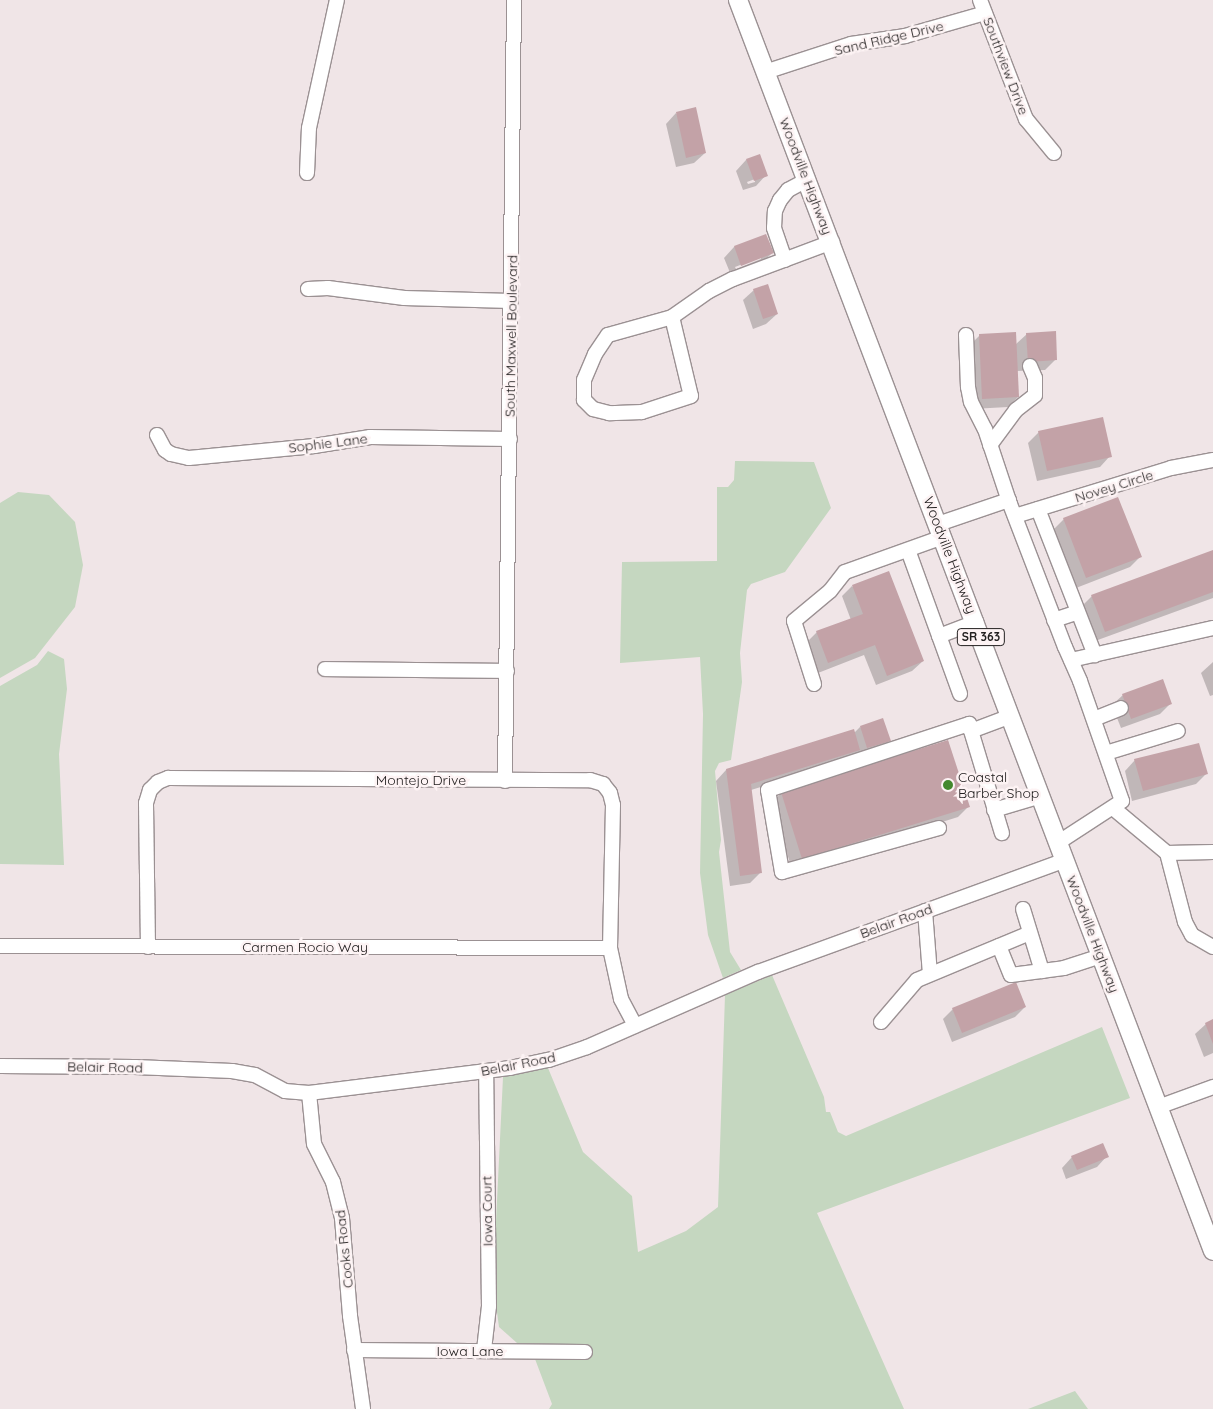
<!DOCTYPE html>
<style>
body{margin:0}
#map{position:relative;width:1213px;height:1409px;overflow:hidden;background:#f0e5e7;font-family:Quicksand,sans-serif}
div>[style]{position:absolute}
.green>*{inset:0;background:#c5d7c0}
.shadow>*{inset:0;background:#0003}
.building>*{inset:0;background:#c3a2a7}
.roads{filter:drop-shadow(1px 0 #9b9193) drop-shadow(-1px 0 #9b9193) drop-shadow(0 1px #9b9193) drop-shadow(0 -1px #9b9193)}
.minor>*{height:14px;margin:-7px;padding:0 7px;transform-origin:7px;border-radius:7px;background:#fff}
.major>*{height:18px;margin:-9px;padding:0 9px;transform-origin:9px;border-radius:9px;background:#fff}
.dots>*{width:14px;height:14px;translate:-50% -50%;box-sizing:border-box;border:2px solid #fdf3f4;border-radius:50%}
span{translate:-50% -50%;white-space:nowrap;text-align:center;line-height:1.15;-webkit-text-stroke:5px #fdf3f4;paint-order:stroke}
.shield-label span{padding:1px 4px;background:#fdf3f4;border:1px solid;border-radius:4px;-webkit-text-stroke-width:0}
.shield-label{font-size:12px;color:#232020;font-weight:700}
.street-label{font-size:14px;color:#232020}
.poi-label{font-size:14px;color:#232020}
.left{translate:0 -50%;text-align:left}
</style>
<div id="map">
<div class="green">
<i style="clip-path:polygon(735px 461px,814px 462px,831px 508px,785px 572px,751px 584px,747px 590px,740px 653px,742px 682px,731px 760px,719px 763px,715px 771px,721px 840px,719px 852px,730px 952px,741px 970px,723px 978px,708px 935px,700px 873px,703px 714px,700px 657px,620px 663px,622px 562px,717px 561px,717px 487px,728px 487px,734px 480px)"></i>
<i style="clip-path:polygon(18px 492px,49px 495px,75px 522px,83px 565px,75px 607px,35px 658px,0 678px,0 503px)"></i>
<i style="clip-path:polygon(48px 651px,64px 659px,67px 689px,59px 754px,64px 865px,0 864px,0 686px,37px 665px)"></i>
<i style="clip-path:polygon(772px 975px,824px 1097px,826px 1112px,830px 1112px,838px 1132px,846px 1136px,1102px 1027px,1130px 1098px,817px 1213px,904px 1409px,549px 1409px,552px 1404px,535px 1359px,499px 1327px,493px 1283px,503px 1077px,548px 1068px,583px 1152px,632px 1196px,638px 1252px,686px 1231px,718px 1207px,725px 995px)"></i>
<i style="clip-path:polygon(1075px 1391px,1088px 1409px,1028px 1409px)"></i>
</div>
<div class="shadow">
<i style="clip-path:polygon(676px 113px,705px 153px,694px 163px,676px 167px,666px 124px)"></i>
<i style="clip-path:polygon(evenodd,759px 156px,766px 175px,756px 186px,743px 190px,736px 171px,746px 160px,759px 156px,755px 179px,755px 182px,748px 184px,747px 182px,755px 179px)"></i>
<i style="clip-path:polygon(evenodd,765px 236px,772px 253px,762px 263px,731px 275px,724px 258px,734px 247px,765px 236px,761px 257px,761px 259px,736px 269px,735px 267px,761px 257px)"></i>
<i style="clip-path:polygon(754px 290px,777px 314px,766px 324px,753px 329px,743px 300px)"></i>
<i style="clip-path:polygon(1027px 334px,1056px 359px,1045px 370px,1017px 371px,1018px 397px,1008px 407px,972px 409px,969px 346px,980px 335px,1015px 345px)"></i>
<i style="clip-path:polygon(1039px 432px,1110px 456px,1100px 467px,1037px 481px,1028px 443px)"></i>
<i style="clip-path:polygon(1064px 519px,1140px 557px,1130px 567px,1076px 588px,1053px 530px)"></i>
<i style="clip-path:polygon(1213px 551px,1213px 598px,1095px 641px,1082px 606px,1092px 596px)"></i>
<i style="clip-path:polygon(852px 586px,923px 661px,912px 671px,876px 685px,864px 655px,818px 673px,806px 643px,817px 632px,851px 620px,842px 596px)"></i>
<i style="clip-path:polygon(1213px 662px,1213px 695px,1210px 696px,1201px 673px)"></i>
<i style="clip-path:polygon(1123px 695px,1170px 704px,1160px 714px,1121px 728px,1112px 705px)"></i>
<i style="clip-path:polygon(860px 727px,889px 741px,879px 751px,857px 758px,855px 753px,849px 760px,751px 790px,760px 873px,750px 883px,730px 886px,716px 781px,726px 770px,854px 733px)"></i>
<i style="clip-path:polygon(948px 741px,968px 807px,958px 817px,792px 869px,771px 804px,781px 793px)"></i>
<i style="clip-path:polygon(1135px 760px,1206px 774px,1196px 784px,1132px 801px,1125px 771px)"></i>
<i style="clip-path:polygon(1025px 1007px,1015px 1017px,952px 1042px,943px 1019px,953px 1009px)"></i>
<i style="clip-path:polygon(1213px 1021px,1213px 1053px,1204px 1057px,1195px 1034px,1206px 1024px)"></i>
<i style="clip-path:polygon(1107px 1156px,1097px 1167px,1066px 1179px,1062px 1168px,1072px 1157px)"></i>
</div>
<div class="building">
<i style="clip-path:polygon(696px 107px,706px 153px,686px 158px,676px 112px)"></i>
<i style="clip-path:polygon(760px 154px,768px 176px,754px 181px,746px 159px)"></i>
<i style="clip-path:polygon(766px 234px,774px 253px,741px 266px,734px 246px)"></i>
<i style="clip-path:polygon(768px 284px,778px 314px,763px 319px,753px 289px)"></i>
<i style="clip-path:polygon(1056px 331px,1057px 360px,1028px 362px,1026px 333px)"></i>
<i style="clip-path:polygon(1016px 332px,1019px 397px,982px 399px,979px 334px)"></i>
<i style="clip-path:polygon(1103px 417px,1112px 457px,1047px 471px,1038px 431px)"></i>
<i style="clip-path:polygon(1118px 497px,1142px 557px,1086px 578px,1063px 518px)"></i>
<i style="clip-path:polygon(1213px 550px,1213px 592px,1105px 632px,1091px 595px)"></i>
<i style="clip-path:polygon(889px 571px,924px 661px,887px 676px,875px 645px,828px 663px,816px 631px,863px 614px,852px 585px)"></i>
<i style="clip-path:polygon(1163px 679px,1172px 704px,1131px 719px,1122px 694px)"></i>
<i style="clip-path:polygon(883px 718px,891px 741px,867px 748px,860px 726px)"></i>
<i style="clip-path:polygon(854px 729px,860px 750px,751px 784px,762px 873px,740px 876px,726px 769px)"></i>
<i style="clip-path:polygon(948px 740px,970px 807px,802px 859px,781px 792px)"></i>
<i style="clip-path:polygon(1199px 743px,1208px 774px,1143px 791px,1134px 759px)"></i>
<i style="clip-path:polygon(1016px 982px,1026px 1007px,962px 1033px,952px 1008px)"></i>
<i style="clip-path:polygon(1213px 1019px,1213px 1044px,1205px 1023px)"></i>
<i style="clip-path:polygon(1103px 1143px,1109px 1157px,1077px 1170px,1071px 1156px)"></i>
</div>
<div class="roads">
<div class="minor">
<i style="left:980px;top:0;width:128px;rotate:68.9deg"></i>
<i style="left:1026px;top:119px;width:44px;rotate:50.5deg"></i>
<i style="left:765px;top:72px;width:90px;rotate:-18deg"></i>
<i style="left:851px;top:44px;width:55px;rotate:-8.4deg"></i>
<i style="left:905px;top:36px;width:83px;rotate:-16deg"></i>
<i style="left:307px;top:173px;width:45px;rotate:-87.5deg"></i>
<i style="left:309px;top:128px;width:131px;rotate:-77.7deg"></i>
<i style="left:785px;top:260px;width:34px;rotate:-109deg"></i>
<i style="left:774px;top:228px;width:17px;rotate:-87deg"></i>
<i style="left:775px;top:211px;width:12px;rotate:-66deg"></i>
<i style="left:780px;top:200px;width:13px;rotate:-51deg"></i>
<i style="left:788px;top:190px;width:21px;rotate:-28deg"></i>
<i style="left:308px;top:289px;width:20px;rotate:-3deg"></i>
<i style="left:328px;top:288px;width:77px;rotate:7.5deg"></i>
<i style="left:404px;top:298px;width:107px;rotate:1.6deg"></i>
<i style="left:672px;top:317px;width:81px;rotate:76.5deg"></i>
<i style="left:691px;top:396px;width:52px;rotate:161.9deg"></i>
<i style="left:642px;top:412px;width:33px;rotate:178deg"></i>
<i style="left:609px;top:413px;width:16px;rotate:-166deg"></i>
<i style="left:593px;top:409px;width:13px;rotate:-135deg"></i>
<i style="left:584px;top:400px;width:20px;rotate:-90deg"></i>
<i style="left:584px;top:380px;width:28px;rotate:-67deg"></i>
<i style="left:595px;top:354px;width:23px;rotate:-56deg"></i>
<i style="left:608px;top:335px;width:66px;rotate:-15.7deg"></i>
<i style="left:672px;top:317px;width:45px;rotate:-35.1deg"></i>
<i style="left:709px;top:291px;width:27px;rotate:-27deg"></i>
<i style="left:733px;top:279px;width:106px;rotate:-20.5deg"></i>
<i style="left:966px;top:335px;width:52px;rotate:87.8deg"></i>
<i style="left:968px;top:387px;width:15px;rotate:79deg"></i>
<i style="left:971px;top:402px;width:30px;rotate:63deg"></i>
<i style="left:985px;top:429px;width:79px;rotate:71.6deg"></i>
<i style="left:1010px;top:504px;width:153px;rotate:69deg"></i>
<i style="left:1065px;top:647px;width:37px;rotate:66deg"></i>
<i style="left:1080px;top:681px;width:127px;rotate:70.7deg"></i>
<i style="left:1122px;top:801px;width:75px;rotate:146.9deg"></i>
<i style="left:157px;top:435px;width:17px;rotate:62deg"></i>
<i style="left:165px;top:450px;width:7px;rotate:34deg"></i>
<i style="left:171px;top:454px;width:18px;rotate:13deg"></i>
<i style="left:189px;top:458px;width:126px;rotate:-5.5deg"></i>
<i style="left:314px;top:446px;width:57px;rotate:-9.1deg"></i>
<i style="left:370px;top:437px;width:140px;rotate:0.8deg"></i>
<i style="left:990px;top:445px;width:44px;rotate:-53.4deg"></i>
<i style="left:1016px;top:410px;width:24px;rotate:-38deg"></i>
<i style="left:1035px;top:395px;width:17px;rotate:-90deg"></i>
<i style="left:1035px;top:378px;width:13px;rotate:-113deg"></i>
<i style="left:1038px;top:509px;width:157px;rotate:68.7deg"></i>
<i style="left:1015px;top:516px;width:163px;rotate:-17.1deg"></i>
<i style="left:1171px;top:468px;width:43px;rotate:-10.8deg"></i>
<i style="left:938px;top:524px;width:75px;rotate:-18.7deg"></i>
<i style="left:908px;top:550px;width:153px;rotate:70.1deg"></i>
<i style="left:1054px;top:620px;width:25px;rotate:-18deg"></i>
<i style="left:939px;top:636px;width:40px;rotate:-21deg"></i>
<i style="left:1071px;top:660px;width:146px;rotate:-12.7deg"></i>
<i style="left:325px;top:669px;width:182px;rotate:0.6deg"></i>
<i style="left:814px;top:684px;width:66px;rotate:-107.6deg"></i>
<i style="left:794px;top:621px;width:47px;rotate:-39.8deg"></i>
<i style="left:830px;top:591px;width:24px;rotate:-52deg"></i>
<i style="left:845px;top:572px;width:104px;rotate:-19.7deg"></i>
<i style="left:1094px;top:719px;width:29px;rotate:-22deg"></i>
<i style="left:971px;top:731px;width:43px;rotate:-20.6deg"></i>
<i style="left:1106px;top:753px;width:75px;rotate:-17deg"></i>
<i style="left:505px;top:781px;width:781px;rotate:-89.34deg"></i>
<i style="left:1113px;top:808px;width:70px;rotate:39.8deg"></i>
<i style="left:1167px;top:853px;width:46px;rotate:-1.2deg"></i>
<i style="left:994px;top:810px;width:49px;rotate:-16.6deg"></i>
<i style="left:939px;top:828px;width:163px;rotate:164.3deg"></i>
<i style="left:782px;top:872px;width:83px;rotate:-99.7deg"></i>
<i style="left:768px;top:790px;width:212px;rotate:-18.2deg"></i>
<i style="left:969px;top:724px;width:114px;rotate:73.2deg"></i>
<i style="left:1167px;top:853px;width:71px;rotate:75.4deg"></i>
<i style="left:1185px;top:922px;width:15px;rotate:62deg"></i>
<i style="left:1192px;top:935px;width:24px;rotate:30deg"></i>
<i style="left:1023px;top:909px;width:65px;rotate:73deg"></i>
<i style="left:925px;top:911px;width:63px;rotate:85.5deg"></i>
<i style="left:0;top:946px;width:610px;rotate:0.19deg"></i>
<i style="left:999px;top:946px;width:31px;rotate:68deg"></i>
<i style="left:1011px;top:975px;width:53px;rotate:-7.5deg"></i>
<i style="left:1064px;top:968px;width:40px;rotate:-18deg"></i>
<i style="left:148px;top:947px;width:144px;rotate:-90.8deg"></i>
<i style="left:146px;top:803px;width:14px;rotate:-73deg"></i>
<i style="left:150px;top:790px;width:11px;rotate:-45deg"></i>
<i style="left:158px;top:782px;width:11px;rotate:-22deg"></i>
<i style="left:168px;top:778px;width:422px;rotate:0.3deg"></i>
<i style="left:590px;top:780px;width:14px;rotate:17deg"></i>
<i style="left:603px;top:784px;width:11px;rotate:52deg"></i>
<i style="left:610px;top:793px;width:12px;rotate:76deg"></i>
<i style="left:613px;top:805px;width:143px;rotate:91.2deg"></i>
<i style="left:610px;top:948px;width:52px;rotate:77.8deg"></i>
<i style="left:621px;top:999px;width:30px;rotate:62deg"></i>
<i style="left:881px;top:1022px;width:55px;rotate:-49.4deg"></i>
<i style="left:917px;top:980px;width:122px;rotate:-22.6deg"></i>
<i style="left:0;top:1066px;width:135px;rotate:0.4deg"></i>
<i style="left:135px;top:1067px;width:97px;rotate:2.4deg"></i>
<i style="left:232px;top:1071px;width:23px;rotate:10deg"></i>
<i style="left:255px;top:1075px;width:34px;rotate:28deg"></i>
<i style="left:285px;top:1091px;width:24px;rotate:5deg"></i>
<i style="left:309px;top:1093px;width:203px;rotate:-7.1deg"></i>
<i style="left:510px;top:1068px;width:40px;rotate:-12deg"></i>
<i style="left:549px;top:1060px;width:40px;rotate:-18.9deg"></i>
<i style="left:587px;top:1047px;width:187px;rotate:-23.7deg"></i>
<i style="left:758px;top:972px;width:327px;rotate:-20deg"></i>
<i style="left:309px;top:1093px;width:51px;rotate:84.4deg"></i>
<i style="left:314px;top:1144px;width:42px;rotate:63.4deg"></i>
<i style="left:333px;top:1182px;width:37px;rotate:76deg"></i>
<i style="left:342px;top:1218px;width:98px;rotate:85.3deg"></i>
<i style="left:350px;top:1316px;width:94px;rotate:82deg"></i>
<i style="left:1158px;top:1107px;width:59px;rotate:-20deg"></i>
<i style="left:354px;top:1350px;width:231px;rotate:0.5deg"></i>
<i style="left:484px;top:1350px;width:44px;rotate:-83.5deg"></i>
<i style="left:489px;top:1306px;width:235px;rotate:-90.7deg"></i>
</div>
<div class="major">
<i style="left:738px;top:0;width:1338px;rotate:69.21deg"></i>
</div>
</div>
<div class="dots">
<i style="left:948px;top:785px;background:#43882d"></i>
</div>
<div class="shield-label">
<span style="left:981px;top:637px">SR 363</span>
</div>
<div class="street-label">
<span style="left:889px;top:38px;rotate:-13deg">Sand Ridge Drive</span>
<span style="left:1006px;top:66px;rotate:69deg">Southview Drive</span>
<span style="left:806px;top:176px;rotate:69deg">Woodville Highway</span>
<span style="left:511px;top:336px;rotate:-89deg">South Maxwell Boulevard</span>
<span style="left:328px;top:443px;rotate:-7deg">Sophie Lane</span>
<span style="left:1114px;top:486px;rotate:-17deg">Novey Circle</span>
<span style="left:950px;top:555px;rotate:69deg">Woodville Highway</span>
<span style="left:421px;top:780px">Montejo Drive</span>
<span style="left:896px;top:921px;rotate:-20deg">Belair Road</span>
<span style="left:1093px;top:934px;rotate:69deg">Woodville Highway</span>
<span style="left:305px;top:947px">Carmen Rocio Way</span>
<span style="left:518px;top:1064px;rotate:-11deg">Belair Road</span>
<span style="left:105px;top:1067px;rotate:1deg">Belair Road</span>
<span style="left:487px;top:1211px;rotate:-91deg">Iowa Court</span>
<span style="left:344px;top:1249px;rotate:-96deg">Cooks Road</span>
<span style="left:470px;top:1351px">Iowa Lane</span>
</div>
<div class="poi-label">
<span class="left" style="left:958px;top:785px">Coastal<br>Barber Shop</span>
</div>
</div>
